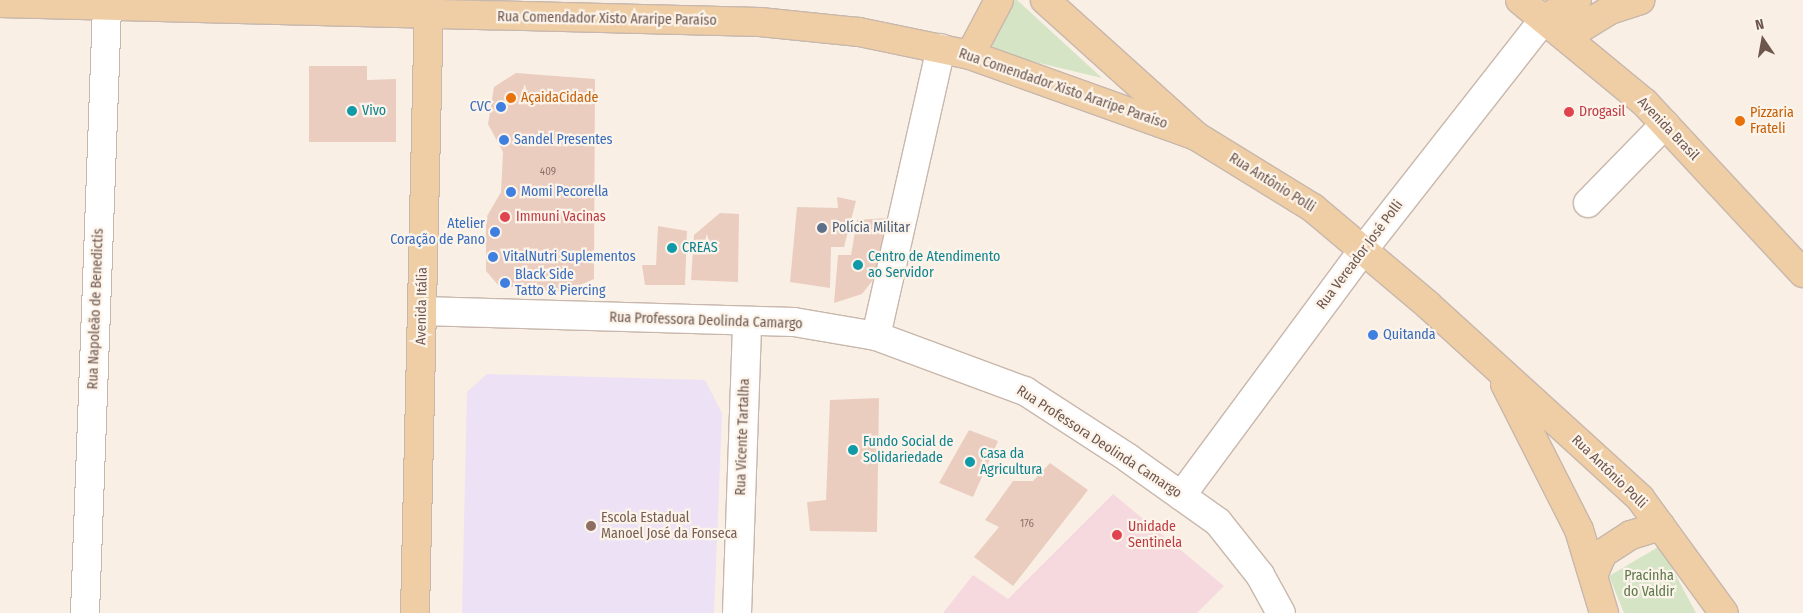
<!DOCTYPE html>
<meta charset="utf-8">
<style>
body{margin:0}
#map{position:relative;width:1803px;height:613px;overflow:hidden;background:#f9efe4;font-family:"Fira Sans Condensed",sans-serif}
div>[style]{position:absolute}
.education>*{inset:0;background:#ece1f5}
.medical>*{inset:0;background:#f5d9de}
.green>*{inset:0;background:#d4e4c5}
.building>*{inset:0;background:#ebcdc0}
.roads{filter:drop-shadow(1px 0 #c8b7ac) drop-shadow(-1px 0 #c8b7ac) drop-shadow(0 1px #c8b7ac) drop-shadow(0 -1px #c8b7ac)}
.minor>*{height:28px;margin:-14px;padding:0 14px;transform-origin:14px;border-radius:14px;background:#fff}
.major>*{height:28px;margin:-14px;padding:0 14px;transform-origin:14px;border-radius:14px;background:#efcea5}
.dots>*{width:14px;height:14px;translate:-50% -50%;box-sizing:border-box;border:2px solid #fcf4ea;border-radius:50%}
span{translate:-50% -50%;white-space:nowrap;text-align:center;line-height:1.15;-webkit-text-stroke:4.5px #fcf4ea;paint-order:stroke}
.number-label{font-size:11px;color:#8d746a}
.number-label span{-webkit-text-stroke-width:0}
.street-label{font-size:14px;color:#6e564d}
.food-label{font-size:14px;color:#c56008}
.left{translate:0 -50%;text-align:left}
.shop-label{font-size:14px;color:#366cbe}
.right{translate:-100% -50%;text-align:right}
.culture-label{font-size:14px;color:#0d838f}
.health-label{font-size:14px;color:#be3a42}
.service-label{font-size:14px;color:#4e5e75}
.education-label{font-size:14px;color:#785e54}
.park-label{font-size:14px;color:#5b784a}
.north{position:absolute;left:1738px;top:15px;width:50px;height:50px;-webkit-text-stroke:4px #fcf4ea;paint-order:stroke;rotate:348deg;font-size:14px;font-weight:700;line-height:20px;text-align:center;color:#6e564d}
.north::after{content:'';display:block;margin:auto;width:18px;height:22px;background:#6e564d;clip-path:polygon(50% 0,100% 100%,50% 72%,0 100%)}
</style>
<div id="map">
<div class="education">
<i style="clip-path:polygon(487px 374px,705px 380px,722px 413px,714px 613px,462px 613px,467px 392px)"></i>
</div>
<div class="medical">
<i style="clip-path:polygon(1113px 494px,1224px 586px,1197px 613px,943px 613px,973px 575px,1008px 599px)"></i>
</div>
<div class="green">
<i style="clip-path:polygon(1013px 0,1017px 0,1102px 78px,989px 51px)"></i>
<i style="clip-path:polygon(1660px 546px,1696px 613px,1624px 613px,1609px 576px)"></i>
</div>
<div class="building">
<i style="clip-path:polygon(309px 66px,367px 66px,367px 80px,396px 79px,396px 142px,309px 142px)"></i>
<i style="clip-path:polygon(516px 73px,595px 79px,594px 279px,564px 292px,499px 286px,486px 271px,486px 218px,501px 192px,503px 152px,488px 124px,494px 87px)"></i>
<i style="clip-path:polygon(837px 197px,856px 201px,844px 247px,831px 247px,830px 288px,790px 282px,797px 207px,838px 208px)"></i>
<i style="clip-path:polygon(720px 213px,739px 214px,738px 282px,691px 280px,694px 235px)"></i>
<i style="clip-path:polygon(887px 218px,876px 276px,862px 294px,834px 303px,838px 255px,851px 255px,857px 220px)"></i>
<i style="clip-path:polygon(658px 226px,687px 231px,685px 285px,645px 285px,642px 265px,656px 265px)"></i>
<i style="clip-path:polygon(879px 398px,877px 532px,810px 531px,807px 502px,826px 500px,830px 400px)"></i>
<i style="clip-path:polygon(969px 430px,998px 441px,973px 497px,939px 483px)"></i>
<i style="clip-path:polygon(1050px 463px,1088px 490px,1013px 586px,974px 557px,999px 527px,985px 520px,1013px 481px,1033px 481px)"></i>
</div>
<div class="roads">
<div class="minor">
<i style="left:1588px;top:203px;width:110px;rotate:-45.7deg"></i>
<i style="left:422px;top:311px;width:372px;rotate:1.7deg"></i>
<i style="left:794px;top:322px;width:83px;rotate:9.7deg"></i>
<i style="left:876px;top:336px;width:159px;rotate:20.3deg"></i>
<i style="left:1025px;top:391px;width:123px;rotate:33deg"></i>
<i style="left:1128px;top:458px;width:110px;rotate:35.4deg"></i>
<i style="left:1218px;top:522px;width:68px;rotate:51.6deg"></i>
<i style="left:1260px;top:575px;width:43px;rotate:61.1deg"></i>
<i style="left:876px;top:336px;width:295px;rotate:-77.3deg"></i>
<i style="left:1181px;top:496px;width:306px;rotate:-53.5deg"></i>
<i style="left:1363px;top:250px;width:293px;rotate:-51.9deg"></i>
<i style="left:85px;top:613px;width:607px;rotate:-87.92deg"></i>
<i style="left:737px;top:613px;width:292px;rotate:-88deg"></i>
</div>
<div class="major">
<i style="left:1045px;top:0;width:203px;rotate:42deg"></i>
<i style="left:1196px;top:136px;width:137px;rotate:31.6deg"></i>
<i style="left:1313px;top:208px;width:150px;rotate:40.1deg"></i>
<i style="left:1428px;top:305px;width:287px;rotate:42.3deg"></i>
<i style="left:1640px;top:498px;width:142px;rotate:53.9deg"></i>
<i style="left:1520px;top:0;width:162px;rotate:39.5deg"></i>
<i style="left:1645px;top:103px;width:232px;rotate:47.1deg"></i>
<i style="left:0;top:3px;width:760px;rotate:1.43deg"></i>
<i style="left:760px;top:22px;width:100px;rotate:5.8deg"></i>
<i style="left:859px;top:32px;width:113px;rotate:11.7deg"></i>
<i style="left:970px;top:55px;width:240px;rotate:19.7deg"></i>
<i style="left:1544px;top:19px;width:38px;rotate:-30deg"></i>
<i style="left:1566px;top:37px;width:52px;rotate:-31.5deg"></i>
<i style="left:1610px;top:10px;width:32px;rotate:-18deg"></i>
<i style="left:970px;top:55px;width:62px;rotate:-62.2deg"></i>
<i style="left:1505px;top:384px;width:164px;rotate:63.1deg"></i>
<i style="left:1579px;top:530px;width:87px;rotate:73.2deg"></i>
<i style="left:1594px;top:573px;width:22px;rotate:-66deg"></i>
<i style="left:1603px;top:553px;width:33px;rotate:-33deg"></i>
<i style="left:1631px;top:535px;width:31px;rotate:-17deg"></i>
<i style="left:415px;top:613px;width:613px;rotate:-88.69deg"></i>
</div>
</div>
<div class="dots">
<i style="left:511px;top:98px;background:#e8710a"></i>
<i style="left:501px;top:107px;background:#3f7fe0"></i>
<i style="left:352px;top:111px;background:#0f9aa8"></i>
<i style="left:1569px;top:112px;background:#e0444e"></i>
<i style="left:1740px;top:121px;background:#e8710a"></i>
<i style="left:504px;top:140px;background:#3f7fe0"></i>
<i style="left:511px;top:192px;background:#3f7fe0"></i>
<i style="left:505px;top:217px;background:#e0444e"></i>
<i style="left:822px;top:228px;background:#5c6f8a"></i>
<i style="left:495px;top:232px;background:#3f7fe0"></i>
<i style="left:672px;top:248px;background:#0f9aa8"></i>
<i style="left:493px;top:257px;background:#3f7fe0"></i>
<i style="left:858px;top:265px;background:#0f9aa8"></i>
<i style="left:505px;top:283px;background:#3f7fe0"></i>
<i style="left:1373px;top:335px;background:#3f7fe0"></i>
<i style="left:853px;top:450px;background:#0f9aa8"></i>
<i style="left:970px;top:462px;background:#0f9aa8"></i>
<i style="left:591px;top:526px;background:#8d6e63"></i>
<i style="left:1117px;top:535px;background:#e0444e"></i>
</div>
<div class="number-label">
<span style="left:548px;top:172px">409</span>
<span style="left:1027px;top:524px">176</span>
</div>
<div class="street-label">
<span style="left:607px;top:19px;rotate:1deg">Rua Comendador Xisto Araripe Paraíso</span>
<span style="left:1063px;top:89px;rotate:19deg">Rua Comendador Xisto Araripe Paraíso</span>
<span style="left:1668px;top:129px;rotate:46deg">Avenida Brasil</span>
<span style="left:1272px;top:183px;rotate:32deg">Rua Antônio Polli</span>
<span style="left:1360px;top:255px;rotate:-53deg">Rua Vereador José Polli</span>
<span style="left:422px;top:306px;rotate:-89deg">Avenida Itália</span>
<span style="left:96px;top:309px;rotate:-88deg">Rua Napoleão de Benedictis</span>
<span style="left:706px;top:321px;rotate:2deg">Rua Professora Deolinda Camargo</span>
<span style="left:743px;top:437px;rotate:-88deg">Rua Vicente Tartalha</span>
<span style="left:1099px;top:442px;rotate:33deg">Rua Professora Deolinda Camargo</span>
<span style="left:1609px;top:472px;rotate:44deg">Rua Antônio Polli</span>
</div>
<div class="food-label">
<span class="left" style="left:521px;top:98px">AçaidaCidade</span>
<span class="left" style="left:1750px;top:121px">Pizzaria<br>Frateli</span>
</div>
<div class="shop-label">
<span class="right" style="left:491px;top:107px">CVC</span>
<span class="left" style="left:514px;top:140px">Sandel Presentes</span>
<span class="left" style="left:521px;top:192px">Momi Pecorella</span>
<span class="right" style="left:485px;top:232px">Atelier<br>Coração de Pano</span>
<span class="left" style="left:503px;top:257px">VitalNutri Suplementos</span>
<span class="left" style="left:515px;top:283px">Black Side<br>Tatto &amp; Piercing</span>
<span class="left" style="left:1383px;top:335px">Quitanda</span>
</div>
<div class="culture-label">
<span class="left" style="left:362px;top:111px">Vivo</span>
<span class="left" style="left:682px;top:248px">CREAS</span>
<span class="left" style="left:868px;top:265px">Centro de Atendimento<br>ao Servidor</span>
<span class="left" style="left:863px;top:450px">Fundo Social de<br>Solidariedade</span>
<span class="left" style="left:980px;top:462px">Casa da<br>Agricultura</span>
</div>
<div class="health-label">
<span class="left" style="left:1579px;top:112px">Drogasil</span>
<span class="left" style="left:516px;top:217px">Immuni Vacinas</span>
<span class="left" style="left:1128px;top:535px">Unidade<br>Sentinela</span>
</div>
<div class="service-label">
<span class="left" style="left:832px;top:228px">Polícia Militar</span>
</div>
<div class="education-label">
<span class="left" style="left:601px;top:526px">Escola Estadual<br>Manoel José da Fonseca</span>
</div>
<div class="park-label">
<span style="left:1649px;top:584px">Pracinha<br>do Valdir</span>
</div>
<div class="north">N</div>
</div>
